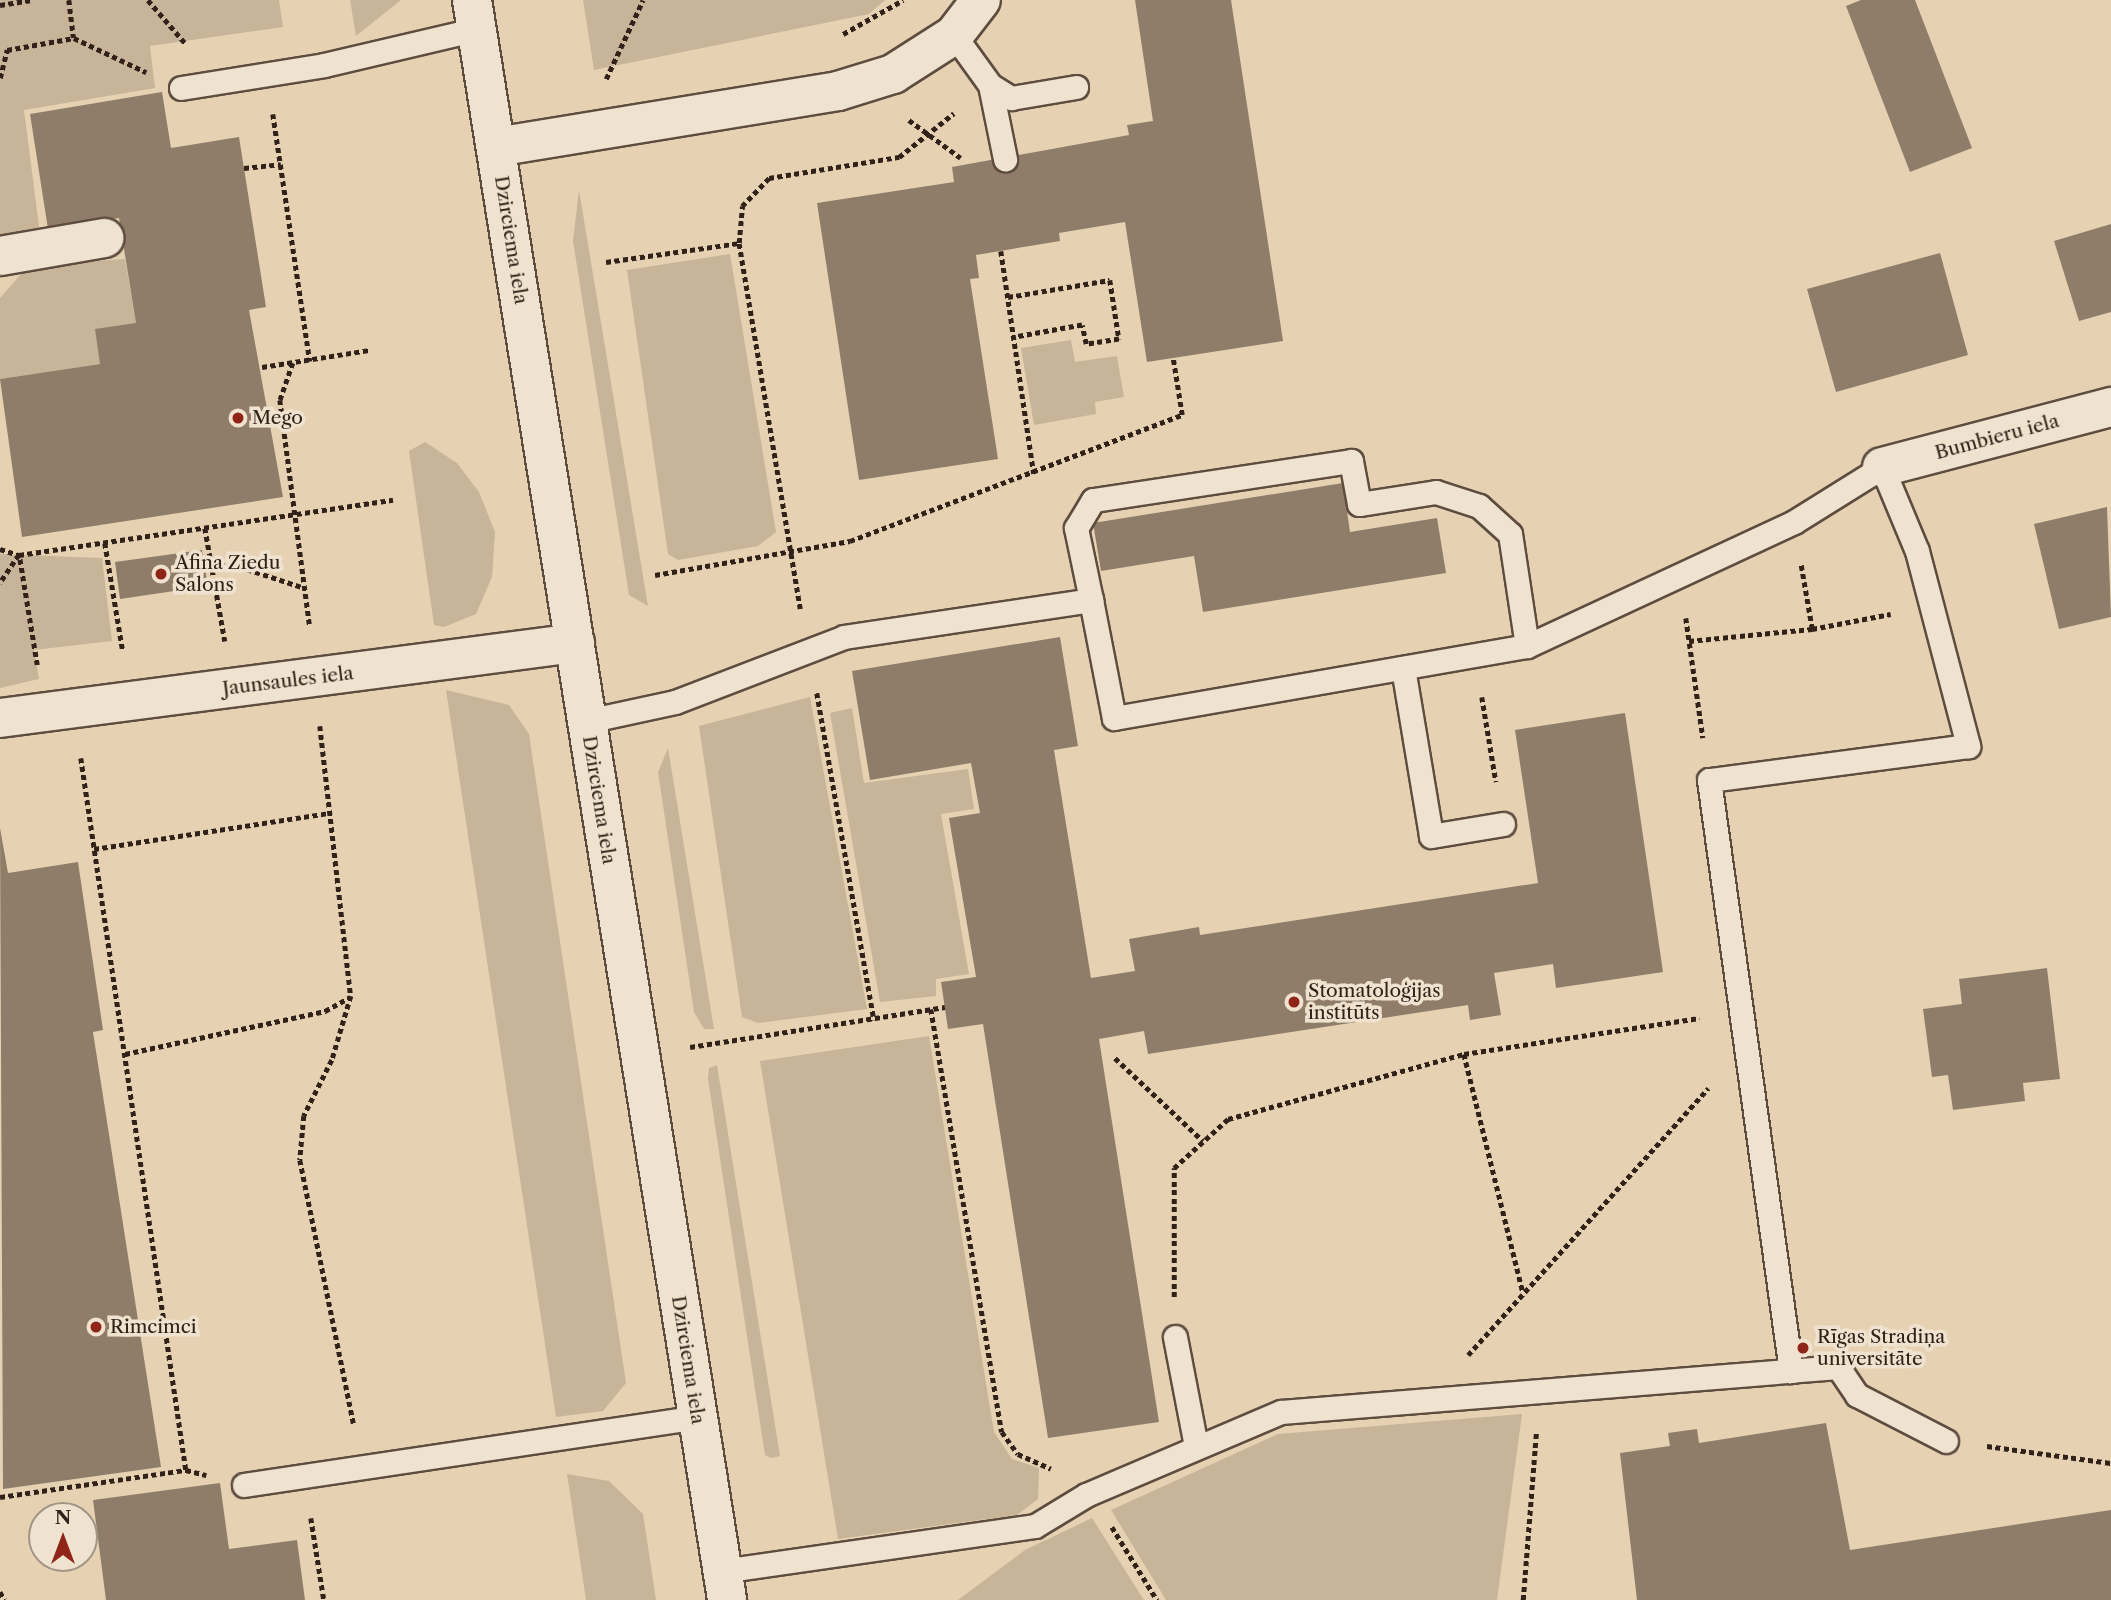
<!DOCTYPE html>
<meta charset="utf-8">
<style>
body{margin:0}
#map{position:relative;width:2111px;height:1600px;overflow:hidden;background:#e6d2b3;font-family:"Libre Caslon Text",serif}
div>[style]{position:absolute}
.green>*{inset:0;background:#c7b499}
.building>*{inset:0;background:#8f7d69}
.path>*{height:4.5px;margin-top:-2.25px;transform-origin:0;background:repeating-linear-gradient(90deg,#312118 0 5px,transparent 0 8.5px)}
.roads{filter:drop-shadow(2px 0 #5e4d3f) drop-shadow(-2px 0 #5e4d3f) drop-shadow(0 2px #5e4d3f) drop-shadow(0 -2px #5e4d3f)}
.lane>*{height:23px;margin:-11.5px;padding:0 11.5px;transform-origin:11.5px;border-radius:11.5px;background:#efe2ce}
.street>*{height:38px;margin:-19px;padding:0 19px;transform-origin:19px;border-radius:19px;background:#efe2ce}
.secondary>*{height:38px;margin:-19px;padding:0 19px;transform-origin:19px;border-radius:19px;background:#efe2ce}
.dots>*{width:19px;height:19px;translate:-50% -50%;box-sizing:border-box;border:4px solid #efe2ce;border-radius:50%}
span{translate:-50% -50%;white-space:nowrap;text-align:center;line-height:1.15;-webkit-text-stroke:7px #efe2ce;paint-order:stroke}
.street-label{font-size:19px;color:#312118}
.poi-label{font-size:19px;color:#312118}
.left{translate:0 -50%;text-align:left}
.north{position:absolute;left:28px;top:1502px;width:70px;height:70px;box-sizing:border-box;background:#efe2ce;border:2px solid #a39585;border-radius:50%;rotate:0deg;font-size:19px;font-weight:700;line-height:28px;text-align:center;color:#312118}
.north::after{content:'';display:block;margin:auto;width:24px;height:32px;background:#8f2418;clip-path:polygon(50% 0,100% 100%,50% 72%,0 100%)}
</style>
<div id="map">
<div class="green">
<i style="clip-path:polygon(0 0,279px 0,283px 27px,150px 46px,155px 88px,24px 110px,41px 242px,0 247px)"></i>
<i style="clip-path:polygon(350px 0,401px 0,356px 36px)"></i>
<i style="clip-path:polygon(583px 0,885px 0,869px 14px,594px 70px)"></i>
<i style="clip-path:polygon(579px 190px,648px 606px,629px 595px,573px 241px)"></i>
<i style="clip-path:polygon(730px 254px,776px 532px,758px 546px,678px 560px,668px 554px,627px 270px)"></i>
<i style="clip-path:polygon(125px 259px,136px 323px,100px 364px,0 379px,0 298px,29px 265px)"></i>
<i style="clip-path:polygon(1071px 340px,1075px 362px,1117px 356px,1124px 397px,1095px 402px,1096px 414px,1034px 425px,1021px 348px)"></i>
<i style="clip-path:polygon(425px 442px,457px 463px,479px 492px,495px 532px,492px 577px,476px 614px,444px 627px,434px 625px,409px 451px)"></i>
<i style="clip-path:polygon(0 554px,102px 558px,112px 641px,34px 650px,39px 679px,0 688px)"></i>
<i style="clip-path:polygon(446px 690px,509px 705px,529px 734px,626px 1383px,603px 1411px,556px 1417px)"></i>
<i style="clip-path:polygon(810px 697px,867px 1009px,758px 1023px,742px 1017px,699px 726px)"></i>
<i style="clip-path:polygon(852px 708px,864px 783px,968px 769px,974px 809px,941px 814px,969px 974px,936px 979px,936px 996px,880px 1002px,830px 713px)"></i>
<i style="clip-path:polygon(668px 748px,714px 1029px,704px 1029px,694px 1012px,658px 772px)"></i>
<i style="clip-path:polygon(929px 1036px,994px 1432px,1012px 1459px,1039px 1468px,1038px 1499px,1017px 1515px,838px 1539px,760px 1061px)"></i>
<i style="clip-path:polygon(717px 1065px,780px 1456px,771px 1458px,765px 1455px,708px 1079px,709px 1068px)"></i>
<i style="clip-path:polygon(1522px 1414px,1497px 1600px,1166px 1600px,1111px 1510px,1278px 1434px)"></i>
<i style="clip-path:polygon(567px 1474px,609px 1481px,643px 1514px,656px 1600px,586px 1600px)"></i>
<i style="clip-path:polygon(1092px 1518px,1144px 1600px,958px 1600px,1025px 1550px)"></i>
</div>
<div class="building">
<i style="clip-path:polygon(1135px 0,1231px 0,1283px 341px,1147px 362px,1125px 222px,1059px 233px,1060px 241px,976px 255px,979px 278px,970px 279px,998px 459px,859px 480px,817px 203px,954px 182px,952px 167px,1129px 135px,1127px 125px,1153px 121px)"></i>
<i style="clip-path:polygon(1861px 0,1915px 0,1972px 148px,1910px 172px,1846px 6px)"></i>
<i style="clip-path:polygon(162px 92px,171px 148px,239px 137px,266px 307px,249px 310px,283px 497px,22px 537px,0 379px,100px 364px,95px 329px,136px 323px,119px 218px,48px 229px,30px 114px)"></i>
<i style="clip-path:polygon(2111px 224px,2111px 312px,2079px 321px,2054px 241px)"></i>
<i style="clip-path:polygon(1940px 253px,1968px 355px,1836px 392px,1807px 289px)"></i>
<i style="clip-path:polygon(1343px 483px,1350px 532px,1437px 518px,1446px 573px,1203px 612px,1194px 556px,1101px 571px,1093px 523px)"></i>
<i style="clip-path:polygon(2107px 507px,2111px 617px,2059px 629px,2034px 524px)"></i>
<i style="clip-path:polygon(202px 550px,208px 586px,120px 599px,115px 562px)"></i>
<i style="clip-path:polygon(1060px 637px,1078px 746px,1054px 750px,1091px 978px,1135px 971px,1129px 939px,1199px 927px,1200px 935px,1538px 883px,1515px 730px,1625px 713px,1663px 972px,1556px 988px,1553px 964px,1494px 973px,1501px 1015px,1470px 1020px,1468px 1005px,1148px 1054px,1144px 1031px,1099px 1039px,1159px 1422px,1048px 1438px,983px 1024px,948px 1029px,941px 982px,976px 977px,949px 818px,980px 813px,971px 763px,870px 780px,852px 671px)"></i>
<i style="clip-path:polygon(0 828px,8px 873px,78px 862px,103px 1030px,93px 1032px,161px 1467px,3px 1489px)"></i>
<i style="clip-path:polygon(2047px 968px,2060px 1079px,2023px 1083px,2025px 1101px,1953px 1110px,1948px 1075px,1932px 1077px,1923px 1009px,1962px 1004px,1959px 979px)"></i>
<i style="clip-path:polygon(1826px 1423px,1850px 1550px,2111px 1510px,2111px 1600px,1637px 1600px,1620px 1453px,1670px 1446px,1668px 1433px,1697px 1429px,1699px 1443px)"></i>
<i style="clip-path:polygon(220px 1483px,229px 1549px,297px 1540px,305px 1600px,106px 1600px,93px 1500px)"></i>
</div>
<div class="path">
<i style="left:69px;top:0;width:38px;rotate:83deg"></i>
<i style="left:148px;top:0;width:58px;rotate:49.2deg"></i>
<i style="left:0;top:5px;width:32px;rotate:-9deg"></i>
<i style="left:843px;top:34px;width:69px;rotate:-29.5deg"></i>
<i style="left:0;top:78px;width:29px;rotate:-76deg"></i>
<i style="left:7px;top:50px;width:68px;rotate:-10.2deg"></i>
<i style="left:74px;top:38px;width:80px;rotate:25.3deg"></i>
<i style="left:606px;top:79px;width:87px;rotate:-64.9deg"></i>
<i style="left:273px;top:114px;width:250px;rotate:81.5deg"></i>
<i style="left:909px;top:120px;width:64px;rotate:36.2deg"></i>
<i style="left:244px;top:168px;width:37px;rotate:-6deg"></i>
<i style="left:1001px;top:251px;width:225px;rotate:81.6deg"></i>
<i style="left:606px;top:262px;width:134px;rotate:-8.1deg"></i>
<i style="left:1008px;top:297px;width:103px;rotate:-9.5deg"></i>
<i style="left:1110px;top:280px;width:60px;rotate:81.3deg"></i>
<i style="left:1119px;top:339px;width:33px;rotate:171deg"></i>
<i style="left:1086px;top:344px;width:19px;rotate:-102deg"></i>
<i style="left:1082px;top:325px;width:68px;rotate:169.8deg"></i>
<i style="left:293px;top:363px;width:39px;rotate:109deg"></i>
<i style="left:280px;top:400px;width:229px;rotate:82.5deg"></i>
<i style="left:262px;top:367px;width:108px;rotate:-9deg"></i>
<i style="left:205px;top:528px;width:115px;rotate:80deg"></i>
<i style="left:105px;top:543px;width:110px;rotate:80.6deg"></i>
<i style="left:0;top:549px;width:20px;rotate:18deg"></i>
<i style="left:19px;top:555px;width:34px;rotate:124deg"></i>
<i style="left:212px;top:568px;width:19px;rotate:-12deg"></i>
<i style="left:231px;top:564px;width:78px;rotate:18deg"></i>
<i style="left:655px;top:575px;width:198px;rotate:-9.9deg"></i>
<i style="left:850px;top:541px;width:355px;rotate:-20.8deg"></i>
<i style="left:1182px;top:415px;width:58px;rotate:-99deg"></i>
<i style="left:800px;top:609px;width:371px;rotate:-99.5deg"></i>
<i style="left:739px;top:243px;width:37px;rotate:-85deg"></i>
<i style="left:742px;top:206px;width:39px;rotate:-46deg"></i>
<i style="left:769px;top:178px;width:132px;rotate:-9.2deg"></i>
<i style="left:899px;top:157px;width:70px;rotate:-38.7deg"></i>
<i style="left:1686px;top:618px;width:121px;rotate:81.9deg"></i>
<i style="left:1812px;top:629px;width:80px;rotate:-10.8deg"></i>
<i style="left:1689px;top:641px;width:124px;rotate:-5.6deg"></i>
<i style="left:1812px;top:629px;width:65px;rotate:-99.8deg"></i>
<i style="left:37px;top:665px;width:111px;rotate:-99.3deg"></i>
<i style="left:19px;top:555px;width:378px;rotate:-8.4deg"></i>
<i style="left:817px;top:693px;width:332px;rotate:80.1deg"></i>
<i style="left:1482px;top:697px;width:86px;rotate:80.6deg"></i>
<i style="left:320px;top:726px;width:272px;rotate:83.5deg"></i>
<i style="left:351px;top:996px;width:67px;rotate:106.5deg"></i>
<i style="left:332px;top:1060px;width:63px;rotate:116.6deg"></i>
<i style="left:304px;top:1116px;width:44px;rotate:95.2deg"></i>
<i style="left:300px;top:1160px;width:270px;rotate:78.5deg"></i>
<i style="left:81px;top:758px;width:720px;rotate:81.61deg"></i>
<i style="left:94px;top:849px;width:237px;rotate:-8.7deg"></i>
<i style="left:931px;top:1009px;width:429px;rotate:80.5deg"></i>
<i style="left:1002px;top:1432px;width:27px;rotate:54deg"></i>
<i style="left:1018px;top:1454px;width:36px;rotate:24deg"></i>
<i style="left:690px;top:1047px;width:258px;rotate:-8.9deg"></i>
<i style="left:125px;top:1054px;width:205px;rotate:-12.1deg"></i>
<i style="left:325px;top:1011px;width:29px;rotate:-29deg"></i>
<i style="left:1464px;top:1054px;width:245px;rotate:76.1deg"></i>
<i style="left:1115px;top:1058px;width:121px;rotate:43.3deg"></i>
<i style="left:1174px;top:1297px;width:129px;rotate:-90deg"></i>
<i style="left:1174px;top:1168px;width:73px;rotate:-42.2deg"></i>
<i style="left:1228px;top:1119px;width:245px;rotate:-15.4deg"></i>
<i style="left:1464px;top:1054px;width:238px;rotate:-8.7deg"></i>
<i style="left:1468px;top:1355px;width:359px;rotate:-48deg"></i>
<i style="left:1987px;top:1446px;width:125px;rotate:7.8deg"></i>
<i style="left:0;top:1497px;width:188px;rotate:-8.3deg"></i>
<i style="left:186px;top:1470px;width:21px;rotate:14deg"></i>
<i style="left:311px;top:1518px;width:83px;rotate:81deg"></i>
<i style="left:1112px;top:1527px;width:86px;rotate:58.3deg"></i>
<i style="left:0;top:1592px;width:9px;rotate:58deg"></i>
<i style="left:1523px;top:1600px;width:168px;rotate:-85.5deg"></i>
</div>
<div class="roads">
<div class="lane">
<i style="left:954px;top:35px;width:62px;rotate:54.2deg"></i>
<i style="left:990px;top:85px;width:76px;rotate:78.5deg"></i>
<i style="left:990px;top:85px;width:25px;rotate:32deg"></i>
<i style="left:1011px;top:98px;width:66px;rotate:-9.6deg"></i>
<i style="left:181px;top:88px;width:145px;rotate:-9.1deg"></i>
<i style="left:324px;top:65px;width:157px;rotate:-13.2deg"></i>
<i style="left:1527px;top:646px;width:294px;rotate:-24.9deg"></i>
<i style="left:1794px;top:522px;width:104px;rotate:-32deg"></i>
<i style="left:1882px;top:467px;width:91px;rotate:67.4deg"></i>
<i style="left:1917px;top:551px;width:202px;rotate:75.3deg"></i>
<i style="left:1968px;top:746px;width:261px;rotate:172.5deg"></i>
<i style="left:1709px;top:780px;width:597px;rotate:82.1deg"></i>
<i style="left:1403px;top:668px;width:170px;rotate:80.5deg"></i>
<i style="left:1431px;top:836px;width:73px;rotate:-9.5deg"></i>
<i style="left:587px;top:721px;width:90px;rotate:-12.2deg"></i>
<i style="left:675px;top:702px;width:181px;rotate:-21deg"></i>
<i style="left:844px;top:637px;width:250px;rotate:-8.5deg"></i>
<i style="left:1091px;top:600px;width:120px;rotate:79deg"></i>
<i style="left:1114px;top:718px;width:419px;rotate:-9.9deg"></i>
<i style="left:1527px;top:646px;width:113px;rotate:-98.6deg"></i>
<i style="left:1510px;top:534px;width:42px;rotate:-137.9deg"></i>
<i style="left:1479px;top:506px;width:45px;rotate:-162deg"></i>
<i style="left:1436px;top:492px;width:78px;rotate:171.1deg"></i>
<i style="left:1359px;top:504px;width:44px;rotate:-100.5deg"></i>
<i style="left:1351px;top:461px;width:261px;rotate:171.4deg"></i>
<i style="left:1093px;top:500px;width:33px;rotate:121deg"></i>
<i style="left:1076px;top:528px;width:74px;rotate:78.2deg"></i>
<i style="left:1175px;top:1337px;width:111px;rotate:79.1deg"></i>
<i style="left:244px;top:1485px;width:459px;rotate:-8.5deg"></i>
<i style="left:722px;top:1571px;width:316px;rotate:-8.2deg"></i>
<i style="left:1035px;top:1526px;width:60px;rotate:-31.3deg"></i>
<i style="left:1086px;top:1495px;width:212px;rotate:-23.1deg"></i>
<i style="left:1281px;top:1412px;width:559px;rotate:-4.62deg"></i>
<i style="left:1838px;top:1367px;width:34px;rotate:56deg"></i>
<i style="left:1857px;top:1395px;width:100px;rotate:27.3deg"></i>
</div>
<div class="street">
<i style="left:496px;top:147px;width:347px;rotate:-9.3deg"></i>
<i style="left:838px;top:91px;width:58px;rotate:-17.2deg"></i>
<i style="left:893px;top:74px;width:72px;rotate:-32.6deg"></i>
<i style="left:954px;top:35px;width:44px;rotate:-52.4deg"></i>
<i style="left:0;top:256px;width:106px;rotate:-9.8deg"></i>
<i style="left:1882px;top:467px;width:237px;rotate:-14.7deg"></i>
<i style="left:0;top:718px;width:580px;rotate:-7.43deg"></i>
</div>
<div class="secondary">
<i style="left:472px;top:0;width:1620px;rotate:80.94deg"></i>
</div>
</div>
<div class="dots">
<i style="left:238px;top:418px;background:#8f2418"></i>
<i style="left:161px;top:574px;background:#8f2418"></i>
<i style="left:1294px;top:1002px;background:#8f2418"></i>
<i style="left:96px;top:1327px;background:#8f2418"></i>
<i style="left:1803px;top:1348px;background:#8f2418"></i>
</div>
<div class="street-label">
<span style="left:511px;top:240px;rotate:81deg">Dzirciema iela</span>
<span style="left:1997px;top:437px;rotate:-15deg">Bumbieru iela</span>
<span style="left:288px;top:681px;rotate:-7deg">Jaunsaules iela</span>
<span style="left:599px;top:800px;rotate:81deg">Dzirciema iela</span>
<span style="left:688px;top:1360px;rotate:81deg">Dzirciema iela</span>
</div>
<div class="poi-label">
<span class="left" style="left:252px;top:418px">Mego</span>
<span class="left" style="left:175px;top:574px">Afina Ziedu<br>Salons</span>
<span class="left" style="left:1308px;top:1002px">Stomatoloģijas<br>institūts</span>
<span class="left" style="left:110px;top:1327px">Rimcimci</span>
<span class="left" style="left:1817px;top:1348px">Rīgas Stradiņa<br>universitāte</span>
</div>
<div class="north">N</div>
</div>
